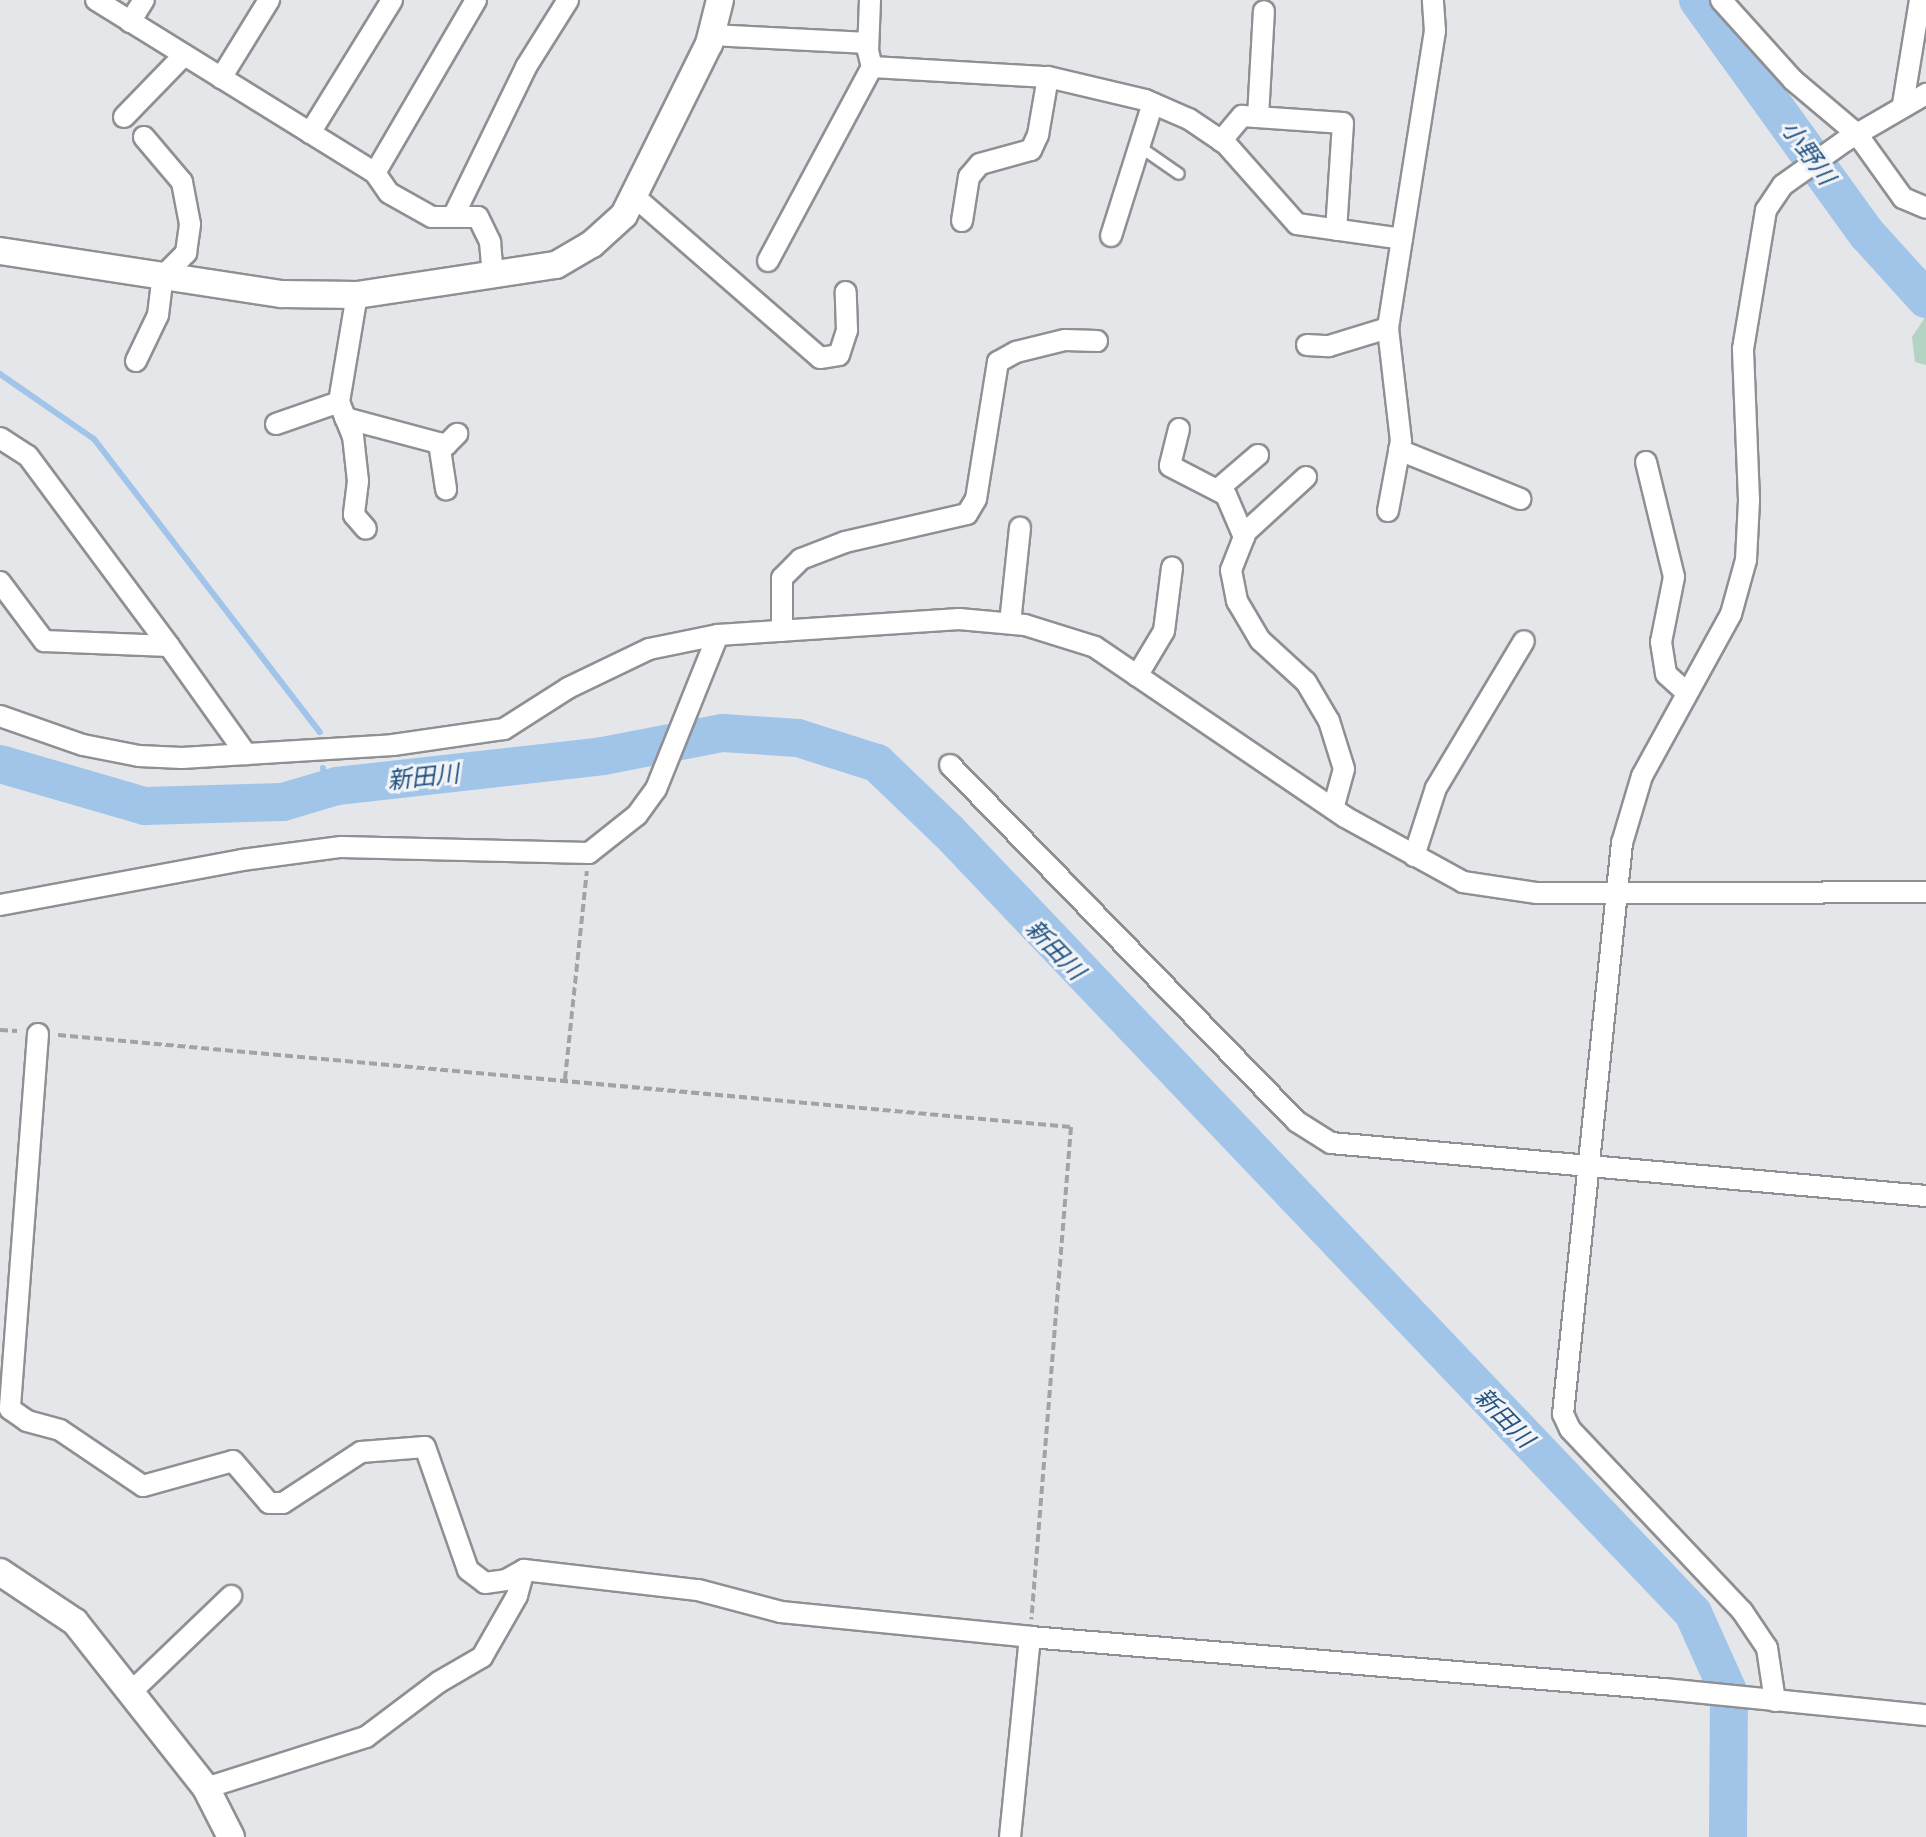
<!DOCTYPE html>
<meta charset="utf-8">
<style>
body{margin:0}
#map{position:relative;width:1926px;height:1837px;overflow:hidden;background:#e4e6e9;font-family:"Exo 2","Noto Sans JP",sans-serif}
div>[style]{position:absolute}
.green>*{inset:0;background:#b4d3c2}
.stream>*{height:6px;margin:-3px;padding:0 3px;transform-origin:3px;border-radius:3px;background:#a1c4e9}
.river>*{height:38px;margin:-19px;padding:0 19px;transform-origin:19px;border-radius:19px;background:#a1c4e9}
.path>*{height:4px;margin-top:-2px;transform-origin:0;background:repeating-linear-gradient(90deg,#a2a3a6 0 8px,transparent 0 12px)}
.roads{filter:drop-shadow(2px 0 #8f9093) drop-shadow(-2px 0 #8f9093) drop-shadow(0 2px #8f9093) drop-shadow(0 -2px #8f9093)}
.service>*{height:10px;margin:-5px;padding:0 5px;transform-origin:5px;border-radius:5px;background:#fff}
.minor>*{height:20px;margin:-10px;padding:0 10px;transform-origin:10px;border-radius:10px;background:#fff}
.tertiary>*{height:26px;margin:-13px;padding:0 13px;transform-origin:13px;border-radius:13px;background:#fff}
span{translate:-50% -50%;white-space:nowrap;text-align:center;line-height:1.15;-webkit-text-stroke:6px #f1f3f6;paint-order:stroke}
.water-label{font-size:24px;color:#225483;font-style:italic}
</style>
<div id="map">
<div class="green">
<i style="clip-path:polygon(1926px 316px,1926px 365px,1915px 362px,1912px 337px)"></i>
</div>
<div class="stream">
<i style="left:0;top:374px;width:114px;rotate:34.7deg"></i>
<i style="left:94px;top:439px;width:370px;rotate:52.4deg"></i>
<i style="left:323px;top:768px;width:21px;rotate:82deg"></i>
</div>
<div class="river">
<i style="left:1698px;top:0;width:289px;rotate:54.2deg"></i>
<i style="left:1867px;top:234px;width:88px;rotate:47.8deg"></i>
<i style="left:0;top:764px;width:151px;rotate:16.2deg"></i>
<i style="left:145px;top:806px;width:138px;rotate:-1.7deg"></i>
<i style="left:283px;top:802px;width:56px;rotate:-16.5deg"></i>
<i style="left:337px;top:786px;width:268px;rotate:-6.4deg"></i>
<i style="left:603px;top:756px;width:122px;rotate:-10.9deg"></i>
<i style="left:723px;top:733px;width:75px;rotate:3.8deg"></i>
<i style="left:798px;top:738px;width:83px;rotate:17.6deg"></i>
<i style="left:877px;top:763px;width:100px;rotate:43.8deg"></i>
<i style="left:949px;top:832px;width:1079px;rotate:46.39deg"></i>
<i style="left:1693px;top:1613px;width:88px;rotate:65.8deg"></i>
<i style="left:1729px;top:1693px;width:144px;rotate:90.4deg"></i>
</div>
<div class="path">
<i style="left:0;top:1030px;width:17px;rotate:3deg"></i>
<i style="left:58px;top:1035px;width:1017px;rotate:5.19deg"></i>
<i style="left:1071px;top:1127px;width:494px;rotate:94.6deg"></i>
<i style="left:565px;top:1079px;width:209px;rotate:-84deg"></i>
</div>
<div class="roads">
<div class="service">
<i style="left:1140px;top:147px;width:47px;rotate:34.7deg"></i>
</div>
<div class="minor">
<i style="left:96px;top:0;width:328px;rotate:31.8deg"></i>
<i style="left:375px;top:173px;width:24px;rotate:55deg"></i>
<i style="left:389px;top:193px;width:49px;rotate:29.2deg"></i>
<i style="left:432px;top:217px;width:46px"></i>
<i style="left:478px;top:217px;width:28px;rotate:64deg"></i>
<i style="left:490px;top:242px;width:33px;rotate:85deg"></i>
<i style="left:870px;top:0;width:51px;rotate:92.2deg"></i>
<i style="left:868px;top:51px;width:16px;rotate:76deg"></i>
<i style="left:872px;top:67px;width:176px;rotate:3.3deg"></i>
<i style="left:1048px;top:77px;width:100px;rotate:13.3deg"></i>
<i style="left:1145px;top:100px;width:48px;rotate:23.4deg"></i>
<i style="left:1189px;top:119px;width:45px;rotate:34deg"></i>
<i style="left:1226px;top:144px;width:107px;rotate:48.4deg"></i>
<i style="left:1297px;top:224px;width:106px;rotate:8.1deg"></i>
<i style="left:1402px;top:239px;width:211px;rotate:-81deg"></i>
<i style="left:1435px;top:31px;width:31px;rotate:-94deg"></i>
<i style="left:1721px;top:0;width:108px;rotate:48deg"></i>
<i style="left:1793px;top:80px;width:84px;rotate:40.2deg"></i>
<i style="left:1857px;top:134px;width:79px;rotate:54.3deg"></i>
<i style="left:1903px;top:198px;width:25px;rotate:23deg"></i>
<i style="left:130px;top:22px;width:26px;rotate:-58deg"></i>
<i style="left:711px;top:35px;width:157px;rotate:2.9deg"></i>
<i style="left:221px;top:78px;width:92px;rotate:-58.4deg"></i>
<i style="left:1903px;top:104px;width:105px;rotate:-80.7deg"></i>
<i style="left:124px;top:117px;width:86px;rotate:-45.9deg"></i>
<i style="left:1258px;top:117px;width:106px;rotate:-86.8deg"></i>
<i style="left:310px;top:133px;width:156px;rotate:-58.3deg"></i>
<i style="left:1221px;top:141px;width:33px;rotate:-50deg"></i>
<i style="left:1242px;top:116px;width:101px;rotate:4deg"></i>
<i style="left:1343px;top:123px;width:107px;rotate:93.7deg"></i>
<i style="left:375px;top:173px;width:200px;rotate:-59.7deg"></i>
<i style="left:635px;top:197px;width:245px;rotate:41deg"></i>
<i style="left:820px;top:358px;width:19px;rotate:-9deg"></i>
<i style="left:839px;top:355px;width:26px;rotate:-72deg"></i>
<i style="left:847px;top:330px;width:38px;rotate:-92deg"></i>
<i style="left:453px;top:217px;width:167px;rotate:-64deg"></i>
<i style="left:526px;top:67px;width:79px;rotate:-57.9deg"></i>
<i style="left:962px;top:221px;width:45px;rotate:-81deg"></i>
<i style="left:969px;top:177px;width:17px;rotate:-50deg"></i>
<i style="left:980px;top:164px;width:53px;rotate:-15.4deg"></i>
<i style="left:1031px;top:150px;width:17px;rotate:-65deg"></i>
<i style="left:1038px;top:135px;width:59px;rotate:-80.2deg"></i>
<i style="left:1111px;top:236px;width:139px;rotate:-72.5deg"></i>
<i style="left:768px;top:261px;width:220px;rotate:-61.8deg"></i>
<i style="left:1307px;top:345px;width:22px;rotate:3deg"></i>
<i style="left:1329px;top:346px;width:62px;rotate:-17deg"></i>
<i style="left:1388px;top:328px;width:90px;rotate:-81.1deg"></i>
<i style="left:136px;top:361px;width:51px;rotate:-64.4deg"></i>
<i style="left:158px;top:315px;width:39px;rotate:-83deg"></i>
<i style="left:163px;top:276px;width:33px;rotate:-45deg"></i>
<i style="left:186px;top:253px;width:29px;rotate:-82deg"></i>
<i style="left:190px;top:224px;width:43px;rotate:-100.8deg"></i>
<i style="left:182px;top:182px;width:59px;rotate:-130.2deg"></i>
<i style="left:339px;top:402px;width:37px;rotate:68deg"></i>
<i style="left:353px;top:436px;width:45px;rotate:83.7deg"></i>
<i style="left:358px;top:481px;width:34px;rotate:97deg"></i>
<i style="left:354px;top:515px;width:18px;rotate:49deg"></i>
<i style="left:345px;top:418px;width:105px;rotate:15deg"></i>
<i style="left:446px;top:445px;width:16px;rotate:-45deg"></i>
<i style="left:276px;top:424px;width:67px;rotate:-19.2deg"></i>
<i style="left:339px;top:402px;width:109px;rotate:-80.5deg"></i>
<i style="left:1179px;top:429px;width:38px;rotate:104deg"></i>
<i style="left:1170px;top:466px;width:63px;rotate:27.4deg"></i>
<i style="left:1226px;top:495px;width:46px;rotate:66.8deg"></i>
<i style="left:0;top:438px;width:33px;rotate:33deg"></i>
<i style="left:28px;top:456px;width:237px;rotate:53.4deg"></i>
<i style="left:439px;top:443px;width:47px;rotate:81.3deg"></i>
<i style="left:1399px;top:450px;width:131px;rotate:22deg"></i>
<i style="left:1646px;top:462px;width:118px;rotate:76.3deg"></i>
<i style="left:1674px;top:577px;width:66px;rotate:101.3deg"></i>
<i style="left:1661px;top:642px;width:32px;rotate:81deg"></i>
<i style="left:1666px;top:674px;width:28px;rotate:42deg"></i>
<i style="left:1306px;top:477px;width:81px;rotate:137.5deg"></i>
<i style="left:1246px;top:532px;width:41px;rotate:111.5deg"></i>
<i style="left:1231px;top:570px;width:32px;rotate:79deg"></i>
<i style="left:1237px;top:601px;width:45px;rotate:59.5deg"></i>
<i style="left:1260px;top:640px;width:62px;rotate:42.4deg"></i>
<i style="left:1306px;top:682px;width:45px;rotate:59.5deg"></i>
<i style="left:1329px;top:721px;width:50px;rotate:72.6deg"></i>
<i style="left:1344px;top:769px;width:41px;rotate:105.4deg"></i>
<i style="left:1217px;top:490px;width:54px;rotate:-40.5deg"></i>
<i style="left:1388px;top:511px;width:71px;rotate:-79.5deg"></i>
<i style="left:1401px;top:441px;width:114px;rotate:-96.6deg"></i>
<i style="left:0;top:582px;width:74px;rotate:53.3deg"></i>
<i style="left:44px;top:641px;width:125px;rotate:2.3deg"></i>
<i style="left:169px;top:646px;width:133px;rotate:54.5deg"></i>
<i style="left:1010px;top:623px;width:96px;rotate:-84deg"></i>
<i style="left:782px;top:631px;width:53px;rotate:-90deg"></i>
<i style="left:782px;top:578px;width:27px;rotate:-45deg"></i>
<i style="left:801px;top:559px;width:47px;rotate:-21.1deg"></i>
<i style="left:845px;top:542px;width:125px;rotate:-12.9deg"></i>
<i style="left:967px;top:514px;width:17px;rotate:-59deg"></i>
<i style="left:976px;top:499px;width:139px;rotate:-80.9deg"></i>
<i style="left:998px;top:362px;width:21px;rotate:-29deg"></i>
<i style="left:1016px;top:352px;width:50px;rotate:-13.8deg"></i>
<i style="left:1065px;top:340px;width:32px;rotate:2deg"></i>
<i style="left:1137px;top:676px;width:52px;rotate:-59deg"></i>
<i style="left:1164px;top:631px;width:64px;rotate:-82.8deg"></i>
<i style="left:0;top:716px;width:88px;rotate:19.3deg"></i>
<i style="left:83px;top:745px;width:57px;rotate:11.1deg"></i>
<i style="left:139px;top:756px;width:43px;rotate:2.7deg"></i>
<i style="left:182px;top:758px;width:211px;rotate:-3.5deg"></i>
<i style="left:393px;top:745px;width:112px;rotate:-8.2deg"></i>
<i style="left:504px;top:729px;width:76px;rotate:-32.6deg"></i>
<i style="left:568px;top:688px;width:90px;rotate:-25.7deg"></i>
<i style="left:649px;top:649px;width:70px;rotate:-11.5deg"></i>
<i style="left:718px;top:635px;width:242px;rotate:-3.8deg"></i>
<i style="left:959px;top:619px;width:66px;rotate:5.2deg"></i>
<i style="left:1025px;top:625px;width:73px;rotate:17.4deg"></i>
<i style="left:1095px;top:647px;width:302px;rotate:34.2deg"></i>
<i style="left:1345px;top:817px;width:135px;rotate:28.8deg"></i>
<i style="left:1463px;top:882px;width:75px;rotate:8.5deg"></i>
<i style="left:1537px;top:893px;width:389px;rotate:-0.1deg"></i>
<i style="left:950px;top:765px;width:496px;rotate:45.8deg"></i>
<i style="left:1296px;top:1121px;width:41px;rotate:32.2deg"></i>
<i style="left:1331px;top:1143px;width:597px;rotate:5.09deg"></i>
<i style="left:1414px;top:856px;width:71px;rotate:-72.1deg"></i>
<i style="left:1436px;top:788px;width:171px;rotate:-59.1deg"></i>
<i style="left:0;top:905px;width:246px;rotate:-10.5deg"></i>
<i style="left:242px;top:860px;width:100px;rotate:-7.5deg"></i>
<i style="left:341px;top:847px;width:248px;rotate:1.4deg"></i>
<i style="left:589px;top:853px;width:61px;rotate:-38.4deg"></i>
<i style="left:637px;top:815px;width:32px;rotate:-54deg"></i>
<i style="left:656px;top:789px;width:166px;rotate:-68.1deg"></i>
<i style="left:38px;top:1034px;width:376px;rotate:94.3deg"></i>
<i style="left:10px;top:1409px;width:21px;rotate:35deg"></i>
<i style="left:27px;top:1421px;width:34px;rotate:15deg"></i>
<i style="left:60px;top:1430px;width:100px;rotate:34deg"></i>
<i style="left:143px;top:1486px;width:93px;rotate:-15.5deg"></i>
<i style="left:233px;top:1461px;width:55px;rotate:49.4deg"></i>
<i style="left:269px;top:1503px;width:14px"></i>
<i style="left:283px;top:1503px;width:93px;rotate:-33.2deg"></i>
<i style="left:361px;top:1452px;width:64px;rotate:-4.5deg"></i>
<i style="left:425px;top:1447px;width:130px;rotate:70.7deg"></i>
<i style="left:468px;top:1570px;width:21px;rotate:37deg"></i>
<i style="left:485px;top:1583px;width:21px;rotate:-8deg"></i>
<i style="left:506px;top:1580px;width:21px;rotate:-29deg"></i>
<i style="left:524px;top:1570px;width:175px;rotate:6.6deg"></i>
<i style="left:698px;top:1590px;width:86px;rotate:14.8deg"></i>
<i style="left:781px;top:1612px;width:250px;rotate:5.7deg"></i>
<i style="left:1030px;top:1637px;width:636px;rotate:4.69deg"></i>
<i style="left:1664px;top:1689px;width:263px;rotate:5.7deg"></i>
<i style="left:131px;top:1692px;width:139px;rotate:-43.8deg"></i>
<i style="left:1775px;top:1701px;width:54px;rotate:-98.6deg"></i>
<i style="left:1767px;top:1648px;width:45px;rotate:-124deg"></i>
<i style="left:1742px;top:1611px;width:250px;rotate:-133.4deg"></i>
<i style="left:1570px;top:1429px;width:17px;rotate:-115deg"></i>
<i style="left:1563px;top:1414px;width:574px;rotate:-84.1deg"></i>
<i style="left:1622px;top:843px;width:70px;rotate:-73.4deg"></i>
<i style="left:1642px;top:776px;width:185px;rotate:-61.2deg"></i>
<i style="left:1731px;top:614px;width:56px;rotate:-74.5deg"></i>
<i style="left:1746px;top:560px;width:60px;rotate:-87.1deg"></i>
<i style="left:1749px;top:500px;width:151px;rotate:-92.3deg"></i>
<i style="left:1743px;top:349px;width:141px;rotate:-80.6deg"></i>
<i style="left:1766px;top:210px;width:30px;rotate:-56deg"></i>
<i style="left:1783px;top:185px;width:76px;rotate:-35.4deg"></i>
<i style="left:1845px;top:141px;width:94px;rotate:-30.1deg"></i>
<i style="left:206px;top:1788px;width:168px;rotate:-17.7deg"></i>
<i style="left:366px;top:1737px;width:91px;rotate:-37deg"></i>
<i style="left:439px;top:1682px;width:50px;rotate:-30.2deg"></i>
<i style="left:482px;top:1657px;width:70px;rotate:-60.2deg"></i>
<i style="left:517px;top:1596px;width:27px;rotate:-75deg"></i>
<i style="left:1010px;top:1837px;width:201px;rotate:-84.3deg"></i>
</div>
<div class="tertiary">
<i style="left:0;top:251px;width:285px;rotate:8.7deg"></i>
<i style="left:282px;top:294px;width:75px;rotate:0.8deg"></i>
<i style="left:357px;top:295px;width:201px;rotate:-8.6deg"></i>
<i style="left:556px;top:265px;width:42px;rotate:-30.3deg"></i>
<i style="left:592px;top:244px;width:43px;rotate:-42.2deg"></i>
<i style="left:624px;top:215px;width:191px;rotate:-63.6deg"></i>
<i style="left:709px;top:44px;width:45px;rotate:-76deg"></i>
<i style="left:0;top:1572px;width:90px;rotate:33.7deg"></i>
<i style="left:75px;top:1622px;width:211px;rotate:51.7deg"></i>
<i style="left:206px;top:1788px;width:55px;rotate:63deg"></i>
</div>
</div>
<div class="water-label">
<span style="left:1809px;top:152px;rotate:54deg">小野川</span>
<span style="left:423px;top:776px;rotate:-6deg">新田川</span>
<span style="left:1056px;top:949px;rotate:46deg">新田川</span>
<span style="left:1505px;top:1417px;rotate:46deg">新田川</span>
</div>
</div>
